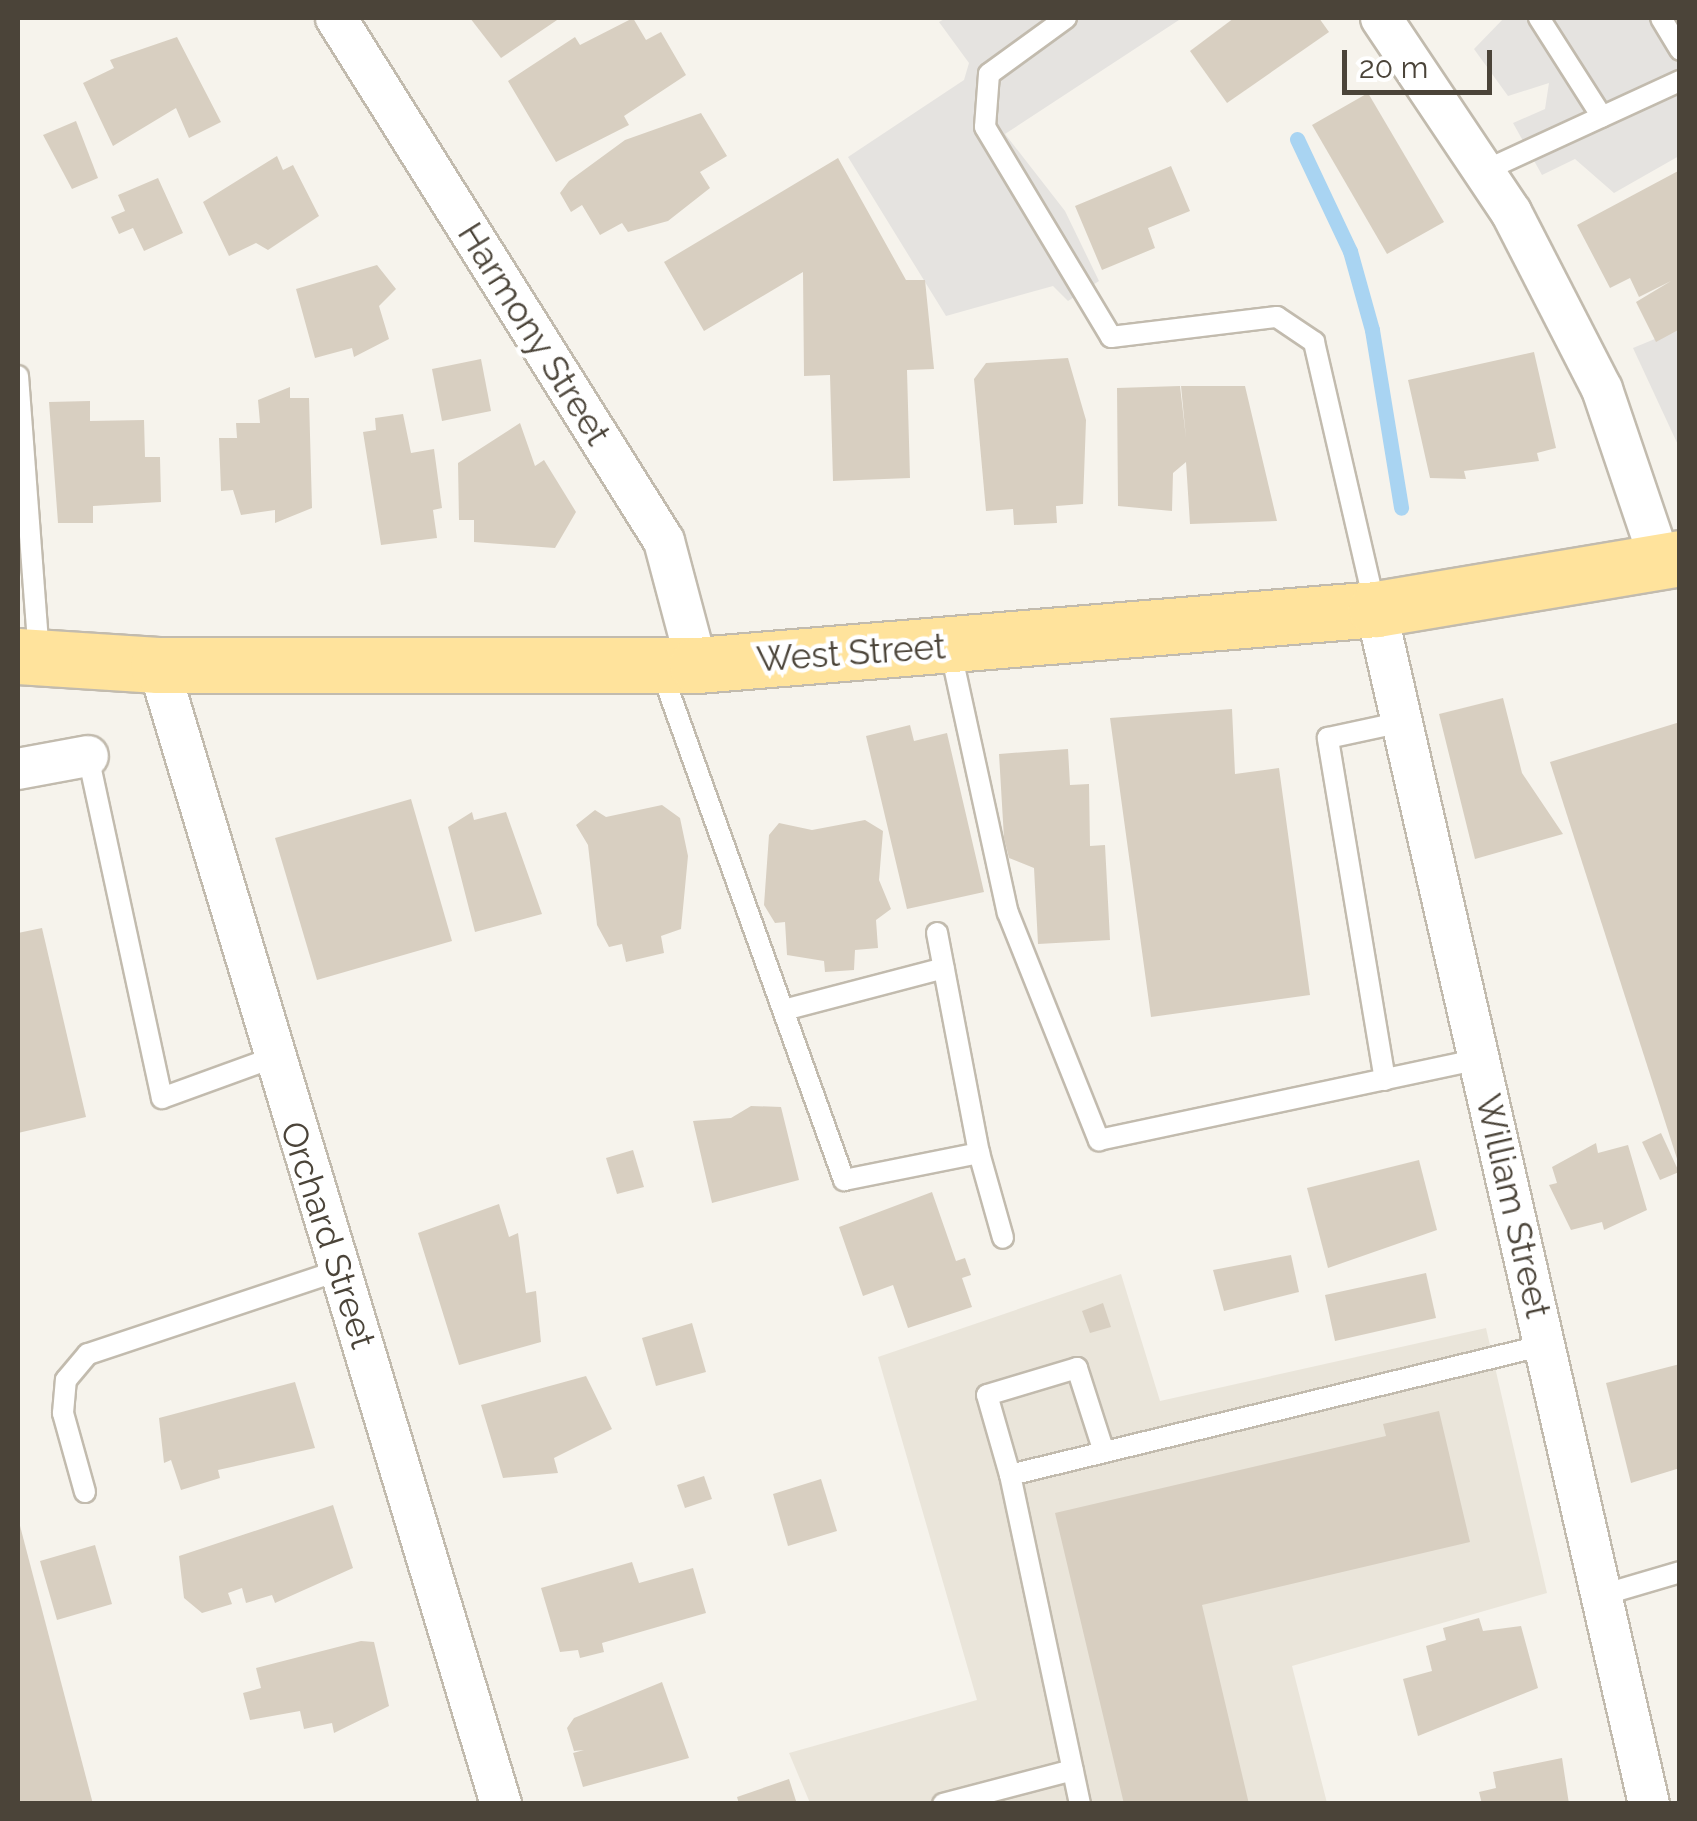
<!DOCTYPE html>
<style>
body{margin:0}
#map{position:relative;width:1697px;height:1821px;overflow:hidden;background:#f6f3ec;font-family:Raleway,sans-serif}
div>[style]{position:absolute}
.residential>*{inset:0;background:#eae5da}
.parking>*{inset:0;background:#e5e3e0}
.stream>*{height:15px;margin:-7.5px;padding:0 7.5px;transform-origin:7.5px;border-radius:7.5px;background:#a9d4f2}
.building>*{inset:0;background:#d8cfc1}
.roads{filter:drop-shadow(2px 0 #c2bbae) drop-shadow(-2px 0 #c2bbae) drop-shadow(0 2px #c2bbae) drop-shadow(0 -2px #c2bbae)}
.service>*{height:20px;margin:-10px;padding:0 10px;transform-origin:10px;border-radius:10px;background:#fff}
.minor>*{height:40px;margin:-20px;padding:0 20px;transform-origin:20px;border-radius:20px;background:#fff}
.primary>*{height:55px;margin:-27.5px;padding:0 27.5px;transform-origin:27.5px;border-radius:27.5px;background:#ffe39c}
span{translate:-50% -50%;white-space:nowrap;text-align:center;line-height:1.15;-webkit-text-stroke:9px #fff;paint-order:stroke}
.street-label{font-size:35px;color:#4b4439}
.frame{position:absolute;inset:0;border:20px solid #4b4439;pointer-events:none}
.scale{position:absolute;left:1342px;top:50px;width:150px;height:45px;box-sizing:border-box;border:5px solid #4b4439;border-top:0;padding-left:12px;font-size:30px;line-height:35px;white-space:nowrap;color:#4b4439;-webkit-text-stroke:8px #fff;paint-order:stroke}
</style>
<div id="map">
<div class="residential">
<i style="clip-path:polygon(1121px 1274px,1160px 1401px,1486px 1328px,1547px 1593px,1292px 1666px,1327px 1803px,810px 1803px,789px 1753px,977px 1700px,878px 1357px)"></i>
</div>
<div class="parking">
<i style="clip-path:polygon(946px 18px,1182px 18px,1005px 134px,1065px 211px,1099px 281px,1068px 301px,1053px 286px,946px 316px,848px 157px,964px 80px,969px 63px,939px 22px)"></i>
<i style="clip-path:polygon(1504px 18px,1679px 18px,1679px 156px,1614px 193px,1575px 159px,1542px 175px,1513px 123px,1545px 109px,1549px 83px,1508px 96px,1474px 49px)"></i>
<i style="clip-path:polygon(1679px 329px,1679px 447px,1633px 348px)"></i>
</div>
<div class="stream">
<i style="left:1297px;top:139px;width:124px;rotate:64.7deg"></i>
<i style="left:1350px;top:251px;width:82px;rotate:74.4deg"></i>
<i style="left:1372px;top:330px;width:180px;rotate:80.7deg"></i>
</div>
<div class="building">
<i style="clip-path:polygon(470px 18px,560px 18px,501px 58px)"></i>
<i style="clip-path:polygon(633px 18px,646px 40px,661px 32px,686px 75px,624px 116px,629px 125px,556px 162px,508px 81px,575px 37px,580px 45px)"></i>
<i style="clip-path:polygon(1234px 18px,1319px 18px,1329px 32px,1227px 103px,1190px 51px)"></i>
<i style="clip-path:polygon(177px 37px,221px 122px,189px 138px,176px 108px,113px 146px,83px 83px,114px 68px,110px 60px)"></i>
<i style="clip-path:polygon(1368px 93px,1444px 222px,1387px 254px,1312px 125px)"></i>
<i style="clip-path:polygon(701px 113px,727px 156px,700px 172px,710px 188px,668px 221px,628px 232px,622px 223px,600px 235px,582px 205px,571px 212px,560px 193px,569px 181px,625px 140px)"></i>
<i style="clip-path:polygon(76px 121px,98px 178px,72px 189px,43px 135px)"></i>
<i style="clip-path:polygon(277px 156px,283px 170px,293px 165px,319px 216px,268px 250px,256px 243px,229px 256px,203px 202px)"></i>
<i style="clip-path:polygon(838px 158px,906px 280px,925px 280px,934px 369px,907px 370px,910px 478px,833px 481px,830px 375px,804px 376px,803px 272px,704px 331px,664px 262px)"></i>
<i style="clip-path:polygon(1171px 166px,1190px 211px,1148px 228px,1155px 248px,1102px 270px,1075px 206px)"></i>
<i style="clip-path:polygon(1680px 170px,1680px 329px,1656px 342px,1636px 302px,1671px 281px,1639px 297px,1630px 278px,1610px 288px,1577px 225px)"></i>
<i style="clip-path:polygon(158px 178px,183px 233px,144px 251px,133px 228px,119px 234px,111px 217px,125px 211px,118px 195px)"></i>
<i style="clip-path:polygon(377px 265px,396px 289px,379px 306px,389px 339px,354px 357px,352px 348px,315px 358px,296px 289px)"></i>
<i style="clip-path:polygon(1534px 352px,1556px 448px,1537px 453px,1539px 461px,1464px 471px,1466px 479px,1430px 478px,1408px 380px)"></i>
<i style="clip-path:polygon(1068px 358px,1086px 420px,1083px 504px,1056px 506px,1057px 523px,1014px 525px,1013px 509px,986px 511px,974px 379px,986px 363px)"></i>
<i style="clip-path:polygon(481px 359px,491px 411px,442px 421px,432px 369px)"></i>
<i style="clip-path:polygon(1180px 386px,1186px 438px,1181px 386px,1245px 386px,1277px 521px,1190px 524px,1186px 462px,1173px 473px,1172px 511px,1118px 506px,1117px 388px)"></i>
<i style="clip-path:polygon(290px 387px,290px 398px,309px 398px,312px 508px,275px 523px,275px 510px,241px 515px,233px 490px,221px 491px,219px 438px,237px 438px,236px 423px,260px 423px,258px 400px)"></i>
<i style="clip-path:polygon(90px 401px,90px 421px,144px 420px,145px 457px,160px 457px,161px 502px,93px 506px,93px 523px,58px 523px,49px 402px)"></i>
<i style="clip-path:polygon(403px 414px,411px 453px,434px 449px,442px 508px,433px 510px,437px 538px,381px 545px,363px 432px,376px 430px,375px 418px)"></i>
<i style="clip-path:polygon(520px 423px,535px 466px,544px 460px,576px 512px,555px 548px,474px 542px,474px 520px,459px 520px,458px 463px)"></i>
<i style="clip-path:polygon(1503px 698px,1522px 773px,1563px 834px,1475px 859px,1439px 714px)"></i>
<i style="clip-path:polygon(1232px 709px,1235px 774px,1279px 768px,1310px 995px,1151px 1017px,1110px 718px)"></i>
<i style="clip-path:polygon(1680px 722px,1680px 1165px,1679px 1165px,1550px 762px)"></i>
<i style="clip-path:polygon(910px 725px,914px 741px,947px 733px,984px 892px,907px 909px,866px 736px)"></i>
<i style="clip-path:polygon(1068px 749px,1070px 785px,1089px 784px,1090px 846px,1105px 845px,1110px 940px,1038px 944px,1034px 868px,1009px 858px,1004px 838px,999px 754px)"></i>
<i style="clip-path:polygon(411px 799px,452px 941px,317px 980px,275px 838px)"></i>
<i style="clip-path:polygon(662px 805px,680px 818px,688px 856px,681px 929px,661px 936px,664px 953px,626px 962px,622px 944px,609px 947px,597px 925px,588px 845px,576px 825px,595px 810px,606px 817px)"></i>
<i style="clip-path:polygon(472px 812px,474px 820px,506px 812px,542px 914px,475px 932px,448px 827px)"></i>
<i style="clip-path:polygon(865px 820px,883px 831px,879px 880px,891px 909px,876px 920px,878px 948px,855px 950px,854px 970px,825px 972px,824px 961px,787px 955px,785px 922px,775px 923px,764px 905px,769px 835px,779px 823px,812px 830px)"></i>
<i style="clip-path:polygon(42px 928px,86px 1117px,18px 1133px,18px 933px)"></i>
<i style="clip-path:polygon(751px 1106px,781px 1107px,799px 1180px,712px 1203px,693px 1121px,731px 1118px)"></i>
<i style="clip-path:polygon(1661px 1133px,1679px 1172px,1660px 1180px,1642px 1142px)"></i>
<i style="clip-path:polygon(1596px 1143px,1598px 1153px,1628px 1145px,1647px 1210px,1604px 1230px,1602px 1222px,1571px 1230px,1549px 1185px,1557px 1183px,1552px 1167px)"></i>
<i style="clip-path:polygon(633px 1150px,644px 1187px,617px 1194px,606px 1158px)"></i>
<i style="clip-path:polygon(1419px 1160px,1437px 1230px,1328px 1268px,1307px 1188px)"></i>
<i style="clip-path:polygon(932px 1192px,956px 1261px,965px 1258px,971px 1275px,962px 1278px,972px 1307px,908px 1328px,893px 1285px,863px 1296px,839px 1227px)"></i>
<i style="clip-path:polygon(499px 1204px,509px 1237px,518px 1233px,526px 1293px,536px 1291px,541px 1342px,459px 1365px,418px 1233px)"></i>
<i style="clip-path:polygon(1291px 1255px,1299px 1292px,1224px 1311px,1213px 1270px)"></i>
<i style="clip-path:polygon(1426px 1273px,1436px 1318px,1335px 1341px,1325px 1295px)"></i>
<i style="clip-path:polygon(1103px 1303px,1111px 1327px,1090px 1333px,1082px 1311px)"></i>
<i style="clip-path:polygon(692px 1323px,706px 1372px,656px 1386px,642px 1338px)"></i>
<i style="clip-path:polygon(1680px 1364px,1680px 1468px,1631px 1483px,1606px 1383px)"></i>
<i style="clip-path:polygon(586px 1376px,612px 1429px,554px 1458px,558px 1473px,503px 1478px,481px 1405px)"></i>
<i style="clip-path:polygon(295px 1382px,315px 1448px,218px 1470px,220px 1478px,181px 1490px,171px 1460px,164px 1463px,159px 1418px)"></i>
<i style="clip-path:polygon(1439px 1411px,1470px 1542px,1202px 1605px,1249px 1804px,1124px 1804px,1055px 1513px,1386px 1436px,1383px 1424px)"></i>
<i style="clip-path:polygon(704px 1476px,712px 1499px,685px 1508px,677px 1485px)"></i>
<i style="clip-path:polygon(821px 1479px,837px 1531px,788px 1546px,773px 1494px)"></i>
<i style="clip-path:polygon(333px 1505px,353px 1568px,275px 1603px,272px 1595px,246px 1603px,242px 1588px,228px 1593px,232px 1604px,202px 1613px,184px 1598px,179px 1556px)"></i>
<i style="clip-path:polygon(18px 1522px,19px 1522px,93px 1804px,18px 1804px)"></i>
<i style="clip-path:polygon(95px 1545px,112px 1604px,57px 1620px,40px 1561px)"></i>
<i style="clip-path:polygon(632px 1562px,639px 1583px,693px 1568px,706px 1613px,602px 1643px,604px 1652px,580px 1658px,578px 1650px,560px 1652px,541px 1588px)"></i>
<i style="clip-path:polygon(1479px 1618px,1483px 1631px,1521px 1626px,1538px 1688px,1418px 1736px,1403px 1679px,1432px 1671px,1426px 1646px,1446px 1640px,1443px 1628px)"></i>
<i style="clip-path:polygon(361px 1641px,374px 1642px,389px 1706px,334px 1733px,332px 1723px,304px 1729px,300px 1711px,250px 1720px,243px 1693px,261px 1688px,256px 1668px)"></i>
<i style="clip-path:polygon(662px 1682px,689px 1758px,583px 1787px,573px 1753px,584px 1750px,574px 1751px,567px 1728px,574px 1718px)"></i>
<i style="clip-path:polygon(1562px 1758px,1569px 1804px,1482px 1804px,1479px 1792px,1496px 1788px,1493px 1772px)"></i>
<i style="clip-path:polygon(789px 1779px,797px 1804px,739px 1804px,737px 1797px)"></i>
</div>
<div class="roads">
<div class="service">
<i style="left:1066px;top:18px;width:95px;rotate:144deg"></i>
<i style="left:989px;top:74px;width:53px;rotate:94.3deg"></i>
<i style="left:985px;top:127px;width:245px;rotate:59deg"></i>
<i style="left:1111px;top:337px;width:167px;rotate:-6.9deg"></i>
<i style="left:1277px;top:317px;width:45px;rotate:34deg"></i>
<i style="left:1314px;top:342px;width:272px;rotate:77deg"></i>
<i style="left:1539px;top:18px;width:117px;rotate:57.5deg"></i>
<i style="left:1661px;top:18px;width:37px;rotate:59deg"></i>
<i style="left:1484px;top:171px;width:216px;rotate:-24.7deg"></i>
<i style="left:18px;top:376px;width:281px;rotate:85.7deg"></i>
<i style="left:950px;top:648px;width:271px;rotate:77.7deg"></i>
<i style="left:1008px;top:913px;width:245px;rotate:68.2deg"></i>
<i style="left:1099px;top:1140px;width:389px;rotate:-12deg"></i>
<i style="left:661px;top:670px;width:542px;rotate:70.26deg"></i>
<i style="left:844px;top:1180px;width:138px;rotate:-11.3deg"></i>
<i style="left:979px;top:1153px;width:224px;rotate:-100.8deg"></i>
<i style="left:88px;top:756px;width:350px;rotate:77.8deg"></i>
<i style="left:162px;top:1098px;width:117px;rotate:-20deg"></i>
<i style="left:784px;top:1010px;width:165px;rotate:-14.7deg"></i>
<i style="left:1385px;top:1080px;width:347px;rotate:-99.5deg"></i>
<i style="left:1328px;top:738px;width:76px;rotate:-12.2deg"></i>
<i style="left:979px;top:1153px;width:88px;rotate:74.2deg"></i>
<i style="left:1010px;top:1475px;width:83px;rotate:-106deg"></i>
<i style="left:987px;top:1395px;width:94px;rotate:-16.7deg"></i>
<i style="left:1077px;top:1368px;width:88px;rotate:72.2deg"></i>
<i style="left:85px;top:1492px;width:82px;rotate:-105.6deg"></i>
<i style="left:63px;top:1413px;width:33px;rotate:-85deg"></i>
<i style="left:66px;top:1380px;width:34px;rotate:-50deg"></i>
<i style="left:88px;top:1354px;width:267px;rotate:-18.4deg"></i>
<i style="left:1602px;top:1595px;width:81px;rotate:-16.4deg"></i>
<i style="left:943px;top:1804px;width:134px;rotate:-14.7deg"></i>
<i style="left:1080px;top:1804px;width:336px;rotate:-102deg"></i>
<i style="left:1010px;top:1475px;width:551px;rotate:-13.66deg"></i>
</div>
<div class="minor">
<i style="left:336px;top:18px;width:617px;rotate:57.91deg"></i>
<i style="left:664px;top:541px;width:128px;rotate:75.1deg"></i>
<i style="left:1381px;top:18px;width:234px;rotate:56.2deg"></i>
<i style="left:1511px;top:212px;width:199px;rotate:62.8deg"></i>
<i style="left:1602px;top:389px;width:184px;rotate:71.3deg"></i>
<i style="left:1376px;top:609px;width:1226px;rotate:77.13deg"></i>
<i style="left:158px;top:665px;width:1190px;rotate:73.24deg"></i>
<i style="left:18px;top:769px;width:71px;rotate:-10.5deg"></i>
</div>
<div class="primary">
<i style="left:18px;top:656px;width:140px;rotate:3.7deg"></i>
<i style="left:158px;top:665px;width:539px"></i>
<i style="left:697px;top:665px;width:681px;rotate:-4.71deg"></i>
<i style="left:1376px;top:609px;width:308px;rotate:-9.5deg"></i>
</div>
</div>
<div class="street-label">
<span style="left:534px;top:334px;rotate:58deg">Harmony Street</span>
<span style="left:851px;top:653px;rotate:-4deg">West Street</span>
<span style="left:1513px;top:1206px;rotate:77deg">William Street</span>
<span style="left:328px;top:1235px;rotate:72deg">Orchard Street</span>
</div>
<div class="frame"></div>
<div class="scale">20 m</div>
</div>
